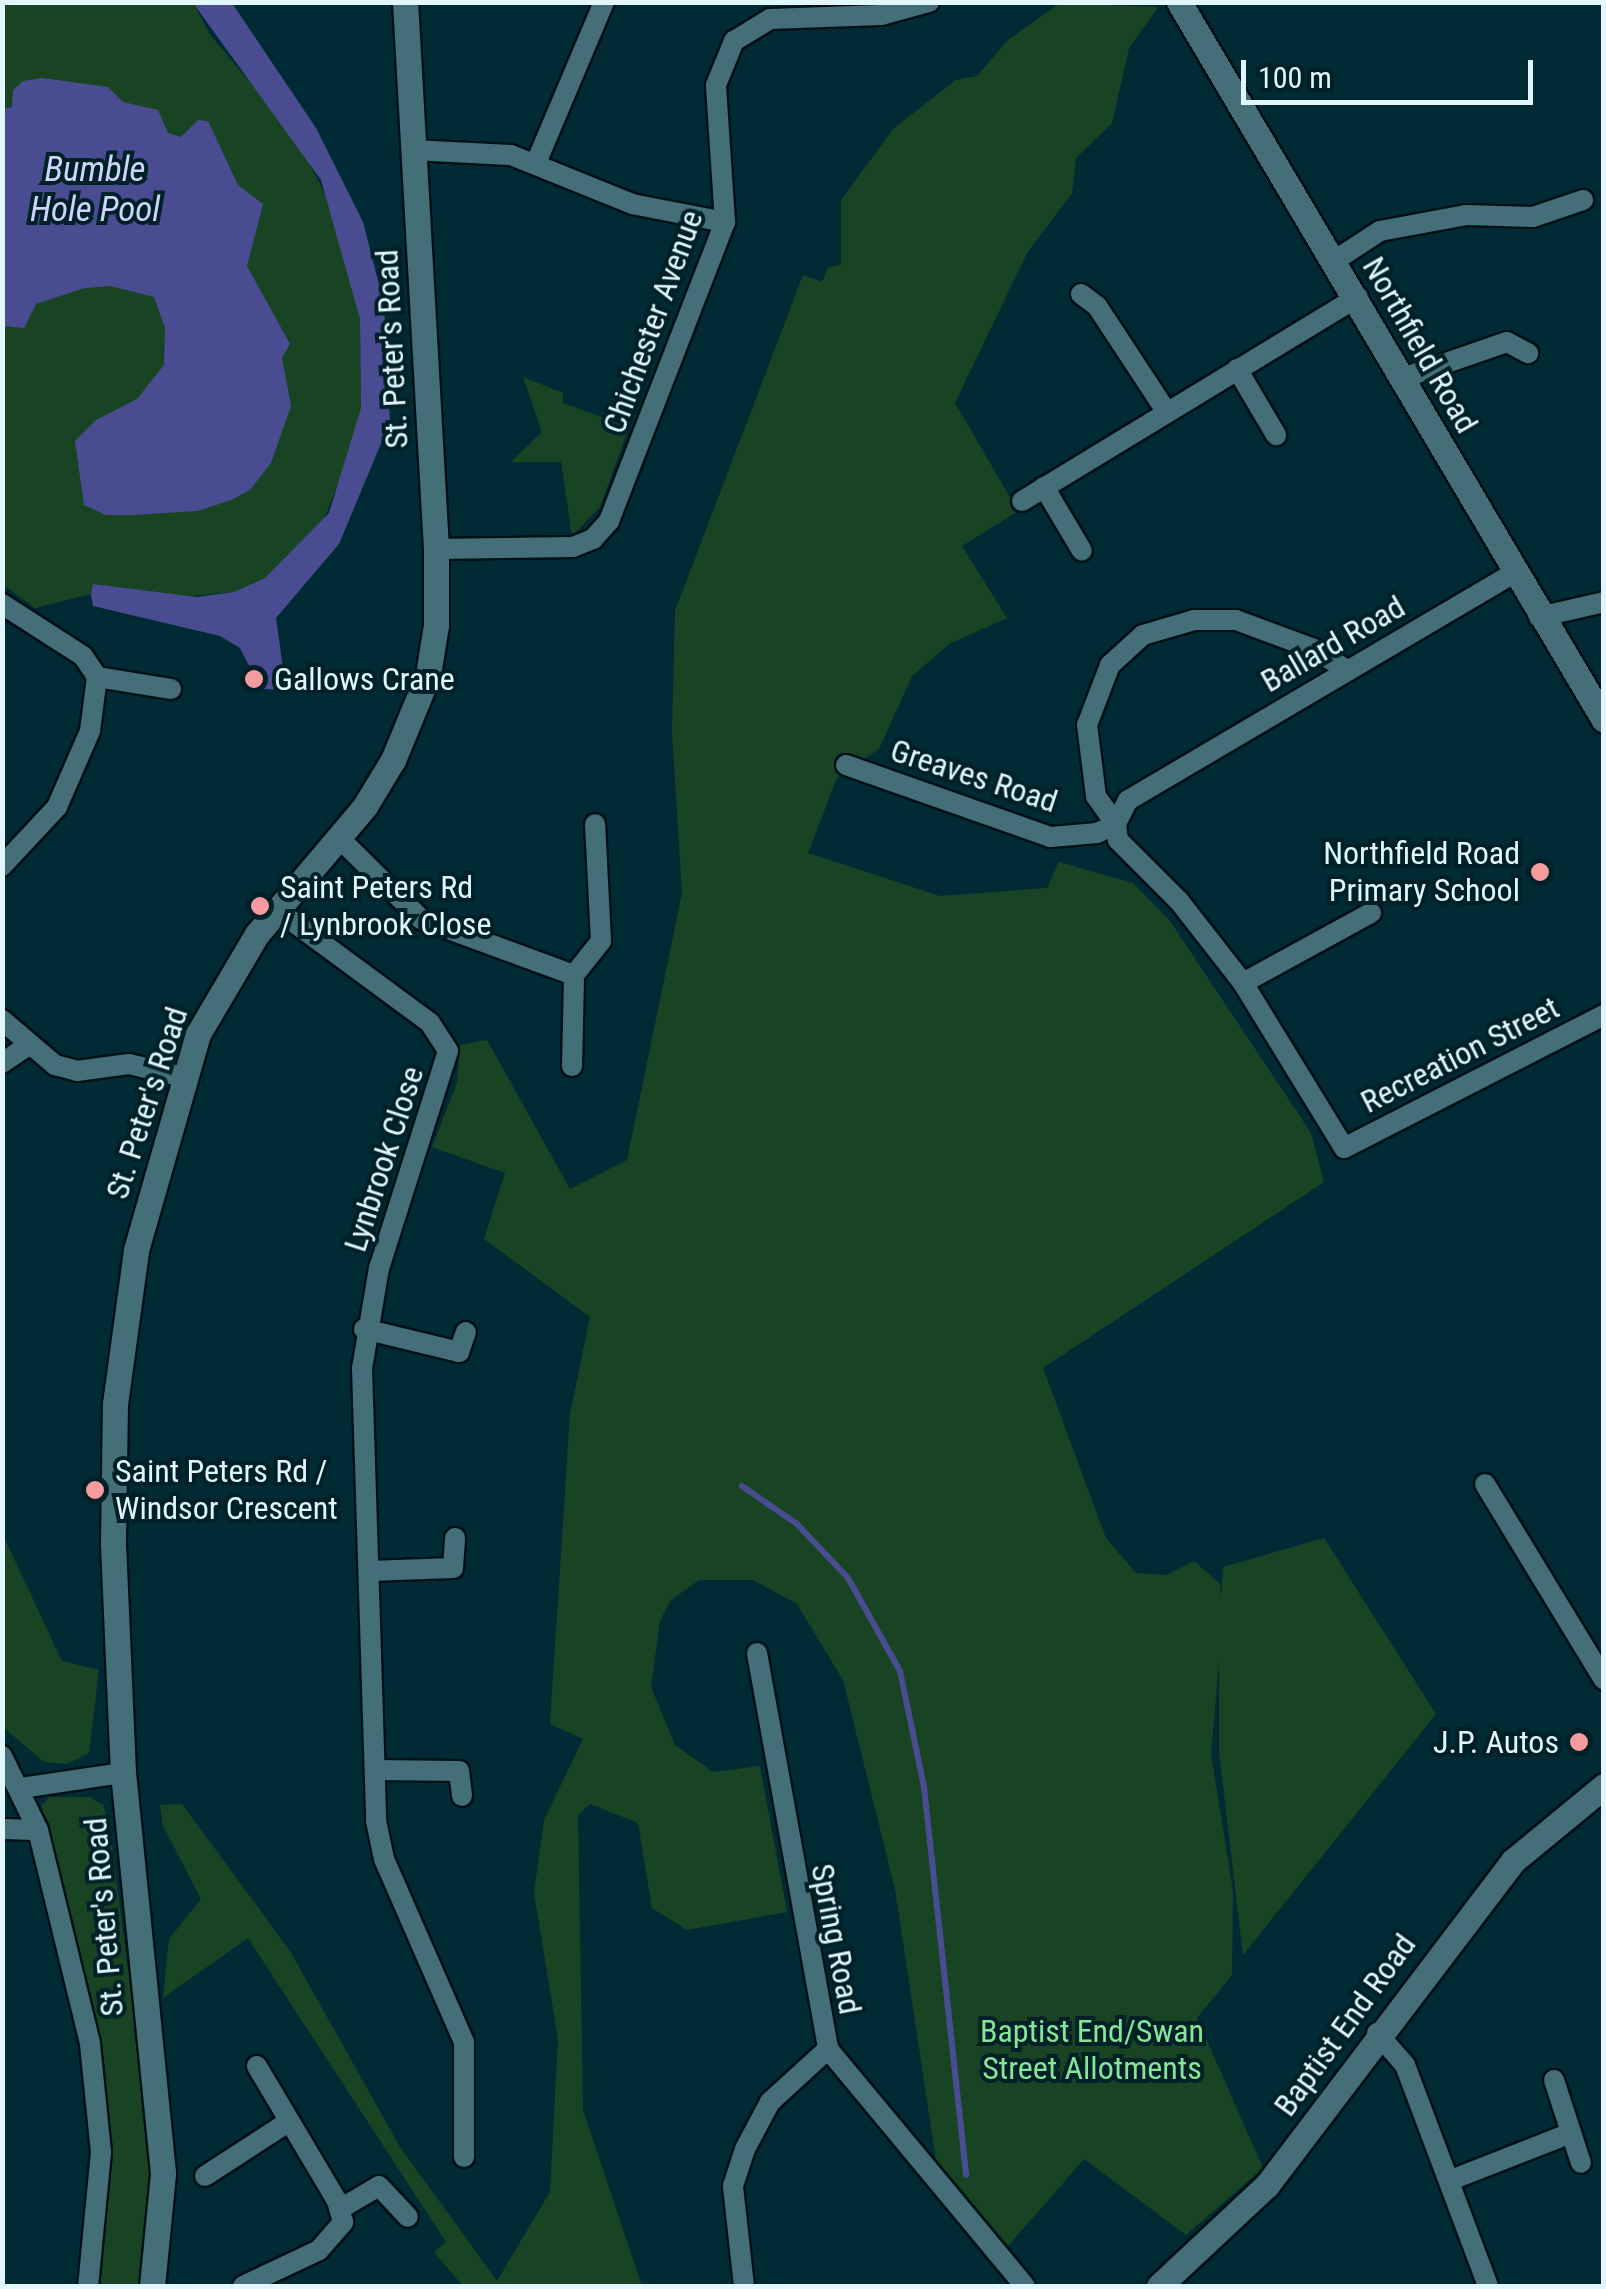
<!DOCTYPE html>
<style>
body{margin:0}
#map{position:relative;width:1606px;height:2289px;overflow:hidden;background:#002b34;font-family:"Roboto Condensed",sans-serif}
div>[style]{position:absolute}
.green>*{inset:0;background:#194424}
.water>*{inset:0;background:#4a4c92}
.stream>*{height:6px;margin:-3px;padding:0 3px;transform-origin:3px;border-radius:3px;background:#4a4c92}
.roads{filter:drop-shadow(2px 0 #001116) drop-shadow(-2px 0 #001116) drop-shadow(0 2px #001116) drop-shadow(0 -2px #001116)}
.minor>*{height:20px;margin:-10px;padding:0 10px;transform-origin:10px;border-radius:10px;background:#446e78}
.tertiary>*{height:25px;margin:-12.5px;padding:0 12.5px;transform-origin:12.5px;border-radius:12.5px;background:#446e78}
.dots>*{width:28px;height:28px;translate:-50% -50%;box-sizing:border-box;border:5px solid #002027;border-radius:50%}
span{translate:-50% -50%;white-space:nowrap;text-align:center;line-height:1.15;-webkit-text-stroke:8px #002027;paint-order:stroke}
.street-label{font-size:32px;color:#e1f7fd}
.poi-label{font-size:32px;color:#e1f7fd}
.left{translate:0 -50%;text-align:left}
.right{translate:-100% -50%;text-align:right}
.park-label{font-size:32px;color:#83e699}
.water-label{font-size:35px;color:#cfd4fd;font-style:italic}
.frame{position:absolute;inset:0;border:5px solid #e1f7fd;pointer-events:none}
.scale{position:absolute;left:1241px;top:60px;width:292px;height:45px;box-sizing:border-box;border:5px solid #e1f7fd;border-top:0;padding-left:12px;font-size:30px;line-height:35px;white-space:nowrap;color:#e1f7fd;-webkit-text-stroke:8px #002027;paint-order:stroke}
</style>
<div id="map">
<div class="green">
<i style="clip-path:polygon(3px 3px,193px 3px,211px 36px,294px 134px,332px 207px,360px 319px,361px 408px,350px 453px,321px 527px,265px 578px,234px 592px,167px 598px,94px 584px,91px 594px,35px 608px,3px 585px)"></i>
<i style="clip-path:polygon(1060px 3px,1158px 7px,1129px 48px,1112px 123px,1076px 158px,1072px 193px,1027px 253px,955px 403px,1018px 511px,962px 546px,1007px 618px,949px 644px,912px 676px,879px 749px,837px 778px,808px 853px,940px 896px,1047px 888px,1059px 862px,1133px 883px,1170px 921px,1311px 1133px,1324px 1182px,1043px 1368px,1106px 1538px,1136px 1573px,1166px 1575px,1194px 1561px,1220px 1584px,1221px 1599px,1223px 1567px,1324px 1538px,1436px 1714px,1243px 1955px,1219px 1751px,1219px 1662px,1211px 1754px,1233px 1891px,1232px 1975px,1197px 2018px,1263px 2168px,1186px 2235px,1084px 2159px,1007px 2247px,937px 2167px,895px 1889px,843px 1680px,797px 1604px,753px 1580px,699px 1580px,670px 1601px,660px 1621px,651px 1687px,675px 1745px,713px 1772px,760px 1766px,787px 1912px,687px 1930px,652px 1908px,638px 1823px,590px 1804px,578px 1815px,583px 2110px,642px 2286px,463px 2286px,434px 2252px,446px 2242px,248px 1938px,163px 1998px,169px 1939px,201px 1899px,163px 1826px,160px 1805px,182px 1804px,290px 1951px,400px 2147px,497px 2281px,550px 2192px,558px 2039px,534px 1893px,544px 1820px,583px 1739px,550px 1724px,570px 1414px,590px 1317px,484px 1239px,505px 1173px,432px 1147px,457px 1083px,460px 1045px,487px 1040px,570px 1189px,627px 1160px,682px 893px,672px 732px,675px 611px,803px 275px,822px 282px,828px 268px,841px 264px,841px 200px,894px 128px,956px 80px,977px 76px,1008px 40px)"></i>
<i style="clip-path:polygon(523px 377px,563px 393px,563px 403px,629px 427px,600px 507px,572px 536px,561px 462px,511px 462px,542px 432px)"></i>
<i style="clip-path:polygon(2px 1533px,62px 1661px,99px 1670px,89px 1753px,67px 1764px,44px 1762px,3px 1727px)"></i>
<i style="clip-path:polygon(49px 1797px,90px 1797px,103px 1805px,109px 1823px,152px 2155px,151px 2234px,139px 2286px,95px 2286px,109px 2156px,42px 1822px,41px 1806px)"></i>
</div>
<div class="water">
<i style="clip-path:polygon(193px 3px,232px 3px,316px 128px,363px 222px,384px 304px,390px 422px,339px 544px,276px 618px,286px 690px,261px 689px,240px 648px,220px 636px,93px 606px,91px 594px,93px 584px,197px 597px,234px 592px,265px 578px,329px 513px,361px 408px,360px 319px,321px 180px)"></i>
<i style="clip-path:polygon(42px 78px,108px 87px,123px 102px,158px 110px,168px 133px,181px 137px,198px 120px,208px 121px,238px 185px,263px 204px,247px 266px,290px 344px,282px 358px,291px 406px,271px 463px,250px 490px,231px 500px,198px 511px,133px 515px,106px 515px,84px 505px,75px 441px,96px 420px,137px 399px,164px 365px,165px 328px,154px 297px,110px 286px,85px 288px,36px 304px,24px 328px,3px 326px,3px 109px,12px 107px,13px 90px,23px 81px)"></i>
</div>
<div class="stream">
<i style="left:742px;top:1486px;width:67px;rotate:34.6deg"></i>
<i style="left:797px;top:1524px;width:74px;rotate:46.6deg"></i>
<i style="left:848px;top:1578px;width:107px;rotate:60.8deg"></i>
<i style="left:900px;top:1671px;width:118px;rotate:78.3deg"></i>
<i style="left:924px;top:1787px;width:390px;rotate:83.8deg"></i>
</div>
<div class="roads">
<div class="minor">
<i style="left:412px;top:150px;width:99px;rotate:2.9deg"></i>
<i style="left:511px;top:155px;width:131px;rotate:22deg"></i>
<i style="left:632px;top:204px;width:95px;rotate:11deg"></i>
<i style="left:536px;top:163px;width:175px;rotate:-67.1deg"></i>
<i style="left:1334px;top:261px;width:55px;rotate:-33.1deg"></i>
<i style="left:1380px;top:231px;width:87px;rotate:-10.5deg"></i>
<i style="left:1466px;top:215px;width:67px;rotate:1.7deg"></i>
<i style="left:1533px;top:217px;width:53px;rotate:-18.8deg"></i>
<i style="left:1081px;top:294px;width:20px;rotate:37deg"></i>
<i style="left:1097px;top:306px;width:126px;rotate:56.7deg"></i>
<i style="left:1237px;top:369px;width:77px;rotate:59.4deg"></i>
<i style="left:1400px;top:379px;width:113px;rotate:-19.1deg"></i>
<i style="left:1507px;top:342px;width:24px;rotate:28deg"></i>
<i style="left:1044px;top:487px;width:74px;rotate:59.3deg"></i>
<i style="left:1022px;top:501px;width:393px;rotate:-31.3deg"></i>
<i style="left:436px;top:549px;width:137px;rotate:-0.8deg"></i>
<i style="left:573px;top:547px;width:22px;rotate:-22deg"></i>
<i style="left:593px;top:539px;width:24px;rotate:-48deg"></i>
<i style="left:609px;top:521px;width:321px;rotate:-68.8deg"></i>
<i style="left:725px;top:222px;width:137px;rotate:-93.8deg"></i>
<i style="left:716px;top:85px;width:48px;rotate:-67.8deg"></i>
<i style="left:734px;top:41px;width:42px;rotate:-31.4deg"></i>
<i style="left:770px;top:19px;width:111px;rotate:-2.1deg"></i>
<i style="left:881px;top:15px;width:50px;rotate:-15.2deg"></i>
<i style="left:1514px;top:573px;width:448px;rotate:149.5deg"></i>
<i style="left:1128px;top:800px;width:27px;rotate:117deg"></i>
<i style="left:1116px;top:824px;width:16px;rotate:83deg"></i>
<i style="left:1118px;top:840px;width:86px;rotate:45deg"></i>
<i style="left:1179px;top:901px;width:104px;rotate:52deg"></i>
<i style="left:1243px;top:983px;width:193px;rotate:58.5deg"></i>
<i style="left:1344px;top:1148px;width:292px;rotate:-27.1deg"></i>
<i style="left:2px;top:604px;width:96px;rotate:32.7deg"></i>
<i style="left:83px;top:656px;width:25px;rotate:56deg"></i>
<i style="left:97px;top:677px;width:54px;rotate:97.4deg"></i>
<i style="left:90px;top:731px;width:83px;rotate:113.5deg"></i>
<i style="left:57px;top:807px;width:81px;rotate:133deg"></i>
<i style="left:1539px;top:617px;width:67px;rotate:-13deg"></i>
<i style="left:97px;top:677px;width:75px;rotate:9.2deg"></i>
<i style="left:846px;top:765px;width:217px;rotate:19.4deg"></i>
<i style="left:1051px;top:837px;width:46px;rotate:-5deg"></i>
<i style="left:1097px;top:833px;width:21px;rotate:-25deg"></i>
<i style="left:1116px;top:824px;width:34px;rotate:-126deg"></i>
<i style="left:1096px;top:796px;width:72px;rotate:-97.2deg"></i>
<i style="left:1087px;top:725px;width:64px;rotate:-69deg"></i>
<i style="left:1110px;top:665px;width:45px;rotate:-42.3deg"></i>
<i style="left:1143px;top:635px;width:53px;rotate:-16.4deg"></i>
<i style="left:1194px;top:620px;width:42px"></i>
<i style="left:1236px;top:620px;width:83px;rotate:20.4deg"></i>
<i style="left:1314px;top:649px;width:40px;rotate:32.9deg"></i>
<i style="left:339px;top:838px;width:115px;rotate:44.6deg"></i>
<i style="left:421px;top:919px;width:163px;rotate:20.1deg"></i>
<i style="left:277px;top:910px;width:190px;rotate:36.4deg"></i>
<i style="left:430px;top:1023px;width:33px;rotate:57deg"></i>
<i style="left:448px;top:1051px;width:228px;rotate:107.6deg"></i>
<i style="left:379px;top:1268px;width:101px;rotate:99.6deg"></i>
<i style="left:362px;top:1368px;width:453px;rotate:88.2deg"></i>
<i style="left:376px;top:1821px;width:39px;rotate:78deg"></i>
<i style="left:384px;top:1859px;width:200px;rotate:66.4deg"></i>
<i style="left:464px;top:2042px;width:115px;rotate:90deg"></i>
<i style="left:1243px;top:983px;width:146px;rotate:-28.7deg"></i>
<i style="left:2px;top:1020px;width:70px;rotate:40.3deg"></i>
<i style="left:55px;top:1065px;width:23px;rotate:15deg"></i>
<i style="left:77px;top:1071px;width:52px;rotate:-7.7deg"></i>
<i style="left:129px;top:1064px;width:56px;rotate:13.5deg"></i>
<i style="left:2px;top:1063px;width:30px;rotate:-34deg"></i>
<i style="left:572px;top:1066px;width:91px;rotate:-88.7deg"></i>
<i style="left:574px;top:975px;width:43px;rotate:-51.5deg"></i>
<i style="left:601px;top:941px;width:117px;rotate:-92.9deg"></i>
<i style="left:364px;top:1329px;width:98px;rotate:13.6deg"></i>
<i style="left:459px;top:1352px;width:21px;rotate:-71deg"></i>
<i style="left:1485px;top:1484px;width:229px;rotate:58.7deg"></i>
<i style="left:369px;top:1571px;width:84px;rotate:-2deg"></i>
<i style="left:453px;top:1568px;width:30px;rotate:-86deg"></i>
<i style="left:757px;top:1653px;width:402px;rotate:79.8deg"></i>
<i style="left:828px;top:2049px;width:308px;rotate:50.3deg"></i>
<i style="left:2px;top:1756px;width:82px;rotate:64.1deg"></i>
<i style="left:38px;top:1830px;width:220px;rotate:76.3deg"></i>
<i style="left:90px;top:2044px;width:109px;rotate:84.2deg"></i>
<i style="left:101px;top:2152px;width:135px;rotate:95.5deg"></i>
<i style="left:376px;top:1770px;width:83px;rotate:0.7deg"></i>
<i style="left:459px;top:1771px;width:25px;rotate:83deg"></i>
<i style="left:21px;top:1788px;width:103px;rotate:-8.4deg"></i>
<i style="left:2px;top:1829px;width:36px;rotate:2deg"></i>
<i style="left:1377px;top:2033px;width:43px;rotate:48.8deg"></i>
<i style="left:1405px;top:2065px;width:236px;rotate:69.4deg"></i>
<i style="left:1554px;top:2080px;width:87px;rotate:72deg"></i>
<i style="left:205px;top:2176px;width:99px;rotate:-33deg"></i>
<i style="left:1451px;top:2180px;width:129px;rotate:-21.4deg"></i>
<i style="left:340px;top:2209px;width:45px;rotate:-30.5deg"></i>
<i style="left:379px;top:2186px;width:42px;rotate:46.9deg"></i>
<i style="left:243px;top:2286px;width:84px;rotate:-25.3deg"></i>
<i style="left:319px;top:2250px;width:37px;rotate:-49deg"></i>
<i style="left:343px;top:2222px;width:22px;rotate:-106deg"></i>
<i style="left:337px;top:2201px;width:157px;rotate:-120.7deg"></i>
<i style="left:744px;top:2286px;width:101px;rotate:-96.3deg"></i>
<i style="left:733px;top:2186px;width:39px;rotate:-72deg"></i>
<i style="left:745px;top:2149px;width:53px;rotate:-62deg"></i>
<i style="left:770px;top:2102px;width:79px;rotate:-42.4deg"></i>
</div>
<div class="tertiary">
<i style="left:1179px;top:2px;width:834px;rotate:59.38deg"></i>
<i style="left:152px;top:2286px;width:114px;rotate:-84.4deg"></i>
<i style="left:163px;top:2173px;width:402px;rotate:-95.7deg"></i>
<i style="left:123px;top:1773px;width:229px;rotate:-92.5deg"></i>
<i style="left:113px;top:1544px;width:140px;rotate:-89.2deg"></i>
<i style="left:115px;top:1404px;width:155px;rotate:-82.2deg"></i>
<i style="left:136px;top:1250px;width:225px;rotate:-74deg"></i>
<i style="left:198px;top:1034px;width:116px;rotate:-59.5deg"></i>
<i style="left:257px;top:934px;width:167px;rotate:-49.8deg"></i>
<i style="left:365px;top:806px;width:54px;rotate:-58.7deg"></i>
<i style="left:393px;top:760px;width:92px;rotate:-67.6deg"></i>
<i style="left:428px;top:675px;width:51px;rotate:-80.9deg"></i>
<i style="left:436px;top:625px;width:76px;rotate:-90deg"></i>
<i style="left:436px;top:549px;width:548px;rotate:-93.24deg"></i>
<i style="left:1159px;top:2286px;width:148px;rotate:-43.1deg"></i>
<i style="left:1267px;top:2185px;width:407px;rotate:-52.8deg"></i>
<i style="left:1513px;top:1861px;width:118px;rotate:-39.5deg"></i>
</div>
</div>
<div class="dots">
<i style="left:254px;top:679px;background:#f59b9d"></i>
<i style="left:1540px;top:872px;background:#f59b9d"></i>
<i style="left:260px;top:906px;background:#f59b9d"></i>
<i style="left:95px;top:1490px;background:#f59b9d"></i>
<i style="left:1579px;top:1742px;background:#f59b9d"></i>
</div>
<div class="street-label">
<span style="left:653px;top:322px;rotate:-70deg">Chichester Avenue</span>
<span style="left:1420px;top:345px;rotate:60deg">Northfield Road</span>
<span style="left:392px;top:349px;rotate:-93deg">St. Peter's Road</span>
<span style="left:1333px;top:644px;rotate:-30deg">Ballard Road</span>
<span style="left:974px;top:776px;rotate:18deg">Greaves Road</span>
<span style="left:1460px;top:1055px;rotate:-27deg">Recreation Street</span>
<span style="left:147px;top:1103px;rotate:-72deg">St. Peter's Road</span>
<span style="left:384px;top:1159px;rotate:-72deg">Lynbrook Close</span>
<span style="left:104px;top:1917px;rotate:-95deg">St. Peter's Road</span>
<span style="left:836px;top:1939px;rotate:79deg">Spring Road</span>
<span style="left:1345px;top:2025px;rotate:-54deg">Baptist End Road</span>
</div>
<div class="poi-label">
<span class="left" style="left:274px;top:679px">Gallows Crane</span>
<span class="right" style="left:1520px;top:872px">Northfield Road<br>Primary School</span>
<span class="left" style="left:280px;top:906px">Saint Peters Rd<br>/ Lynbrook Close</span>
<span class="left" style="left:115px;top:1490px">Saint Peters Rd /<br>Windsor Crescent</span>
<span class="right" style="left:1559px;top:1742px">J.P. Autos</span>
</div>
<div class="park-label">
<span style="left:1092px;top:2050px">Baptist End/Swan<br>Street Allotments</span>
</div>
<div class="water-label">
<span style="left:95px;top:190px">Bumble<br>Hole Pool</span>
</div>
<div class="frame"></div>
<div class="scale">100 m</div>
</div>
